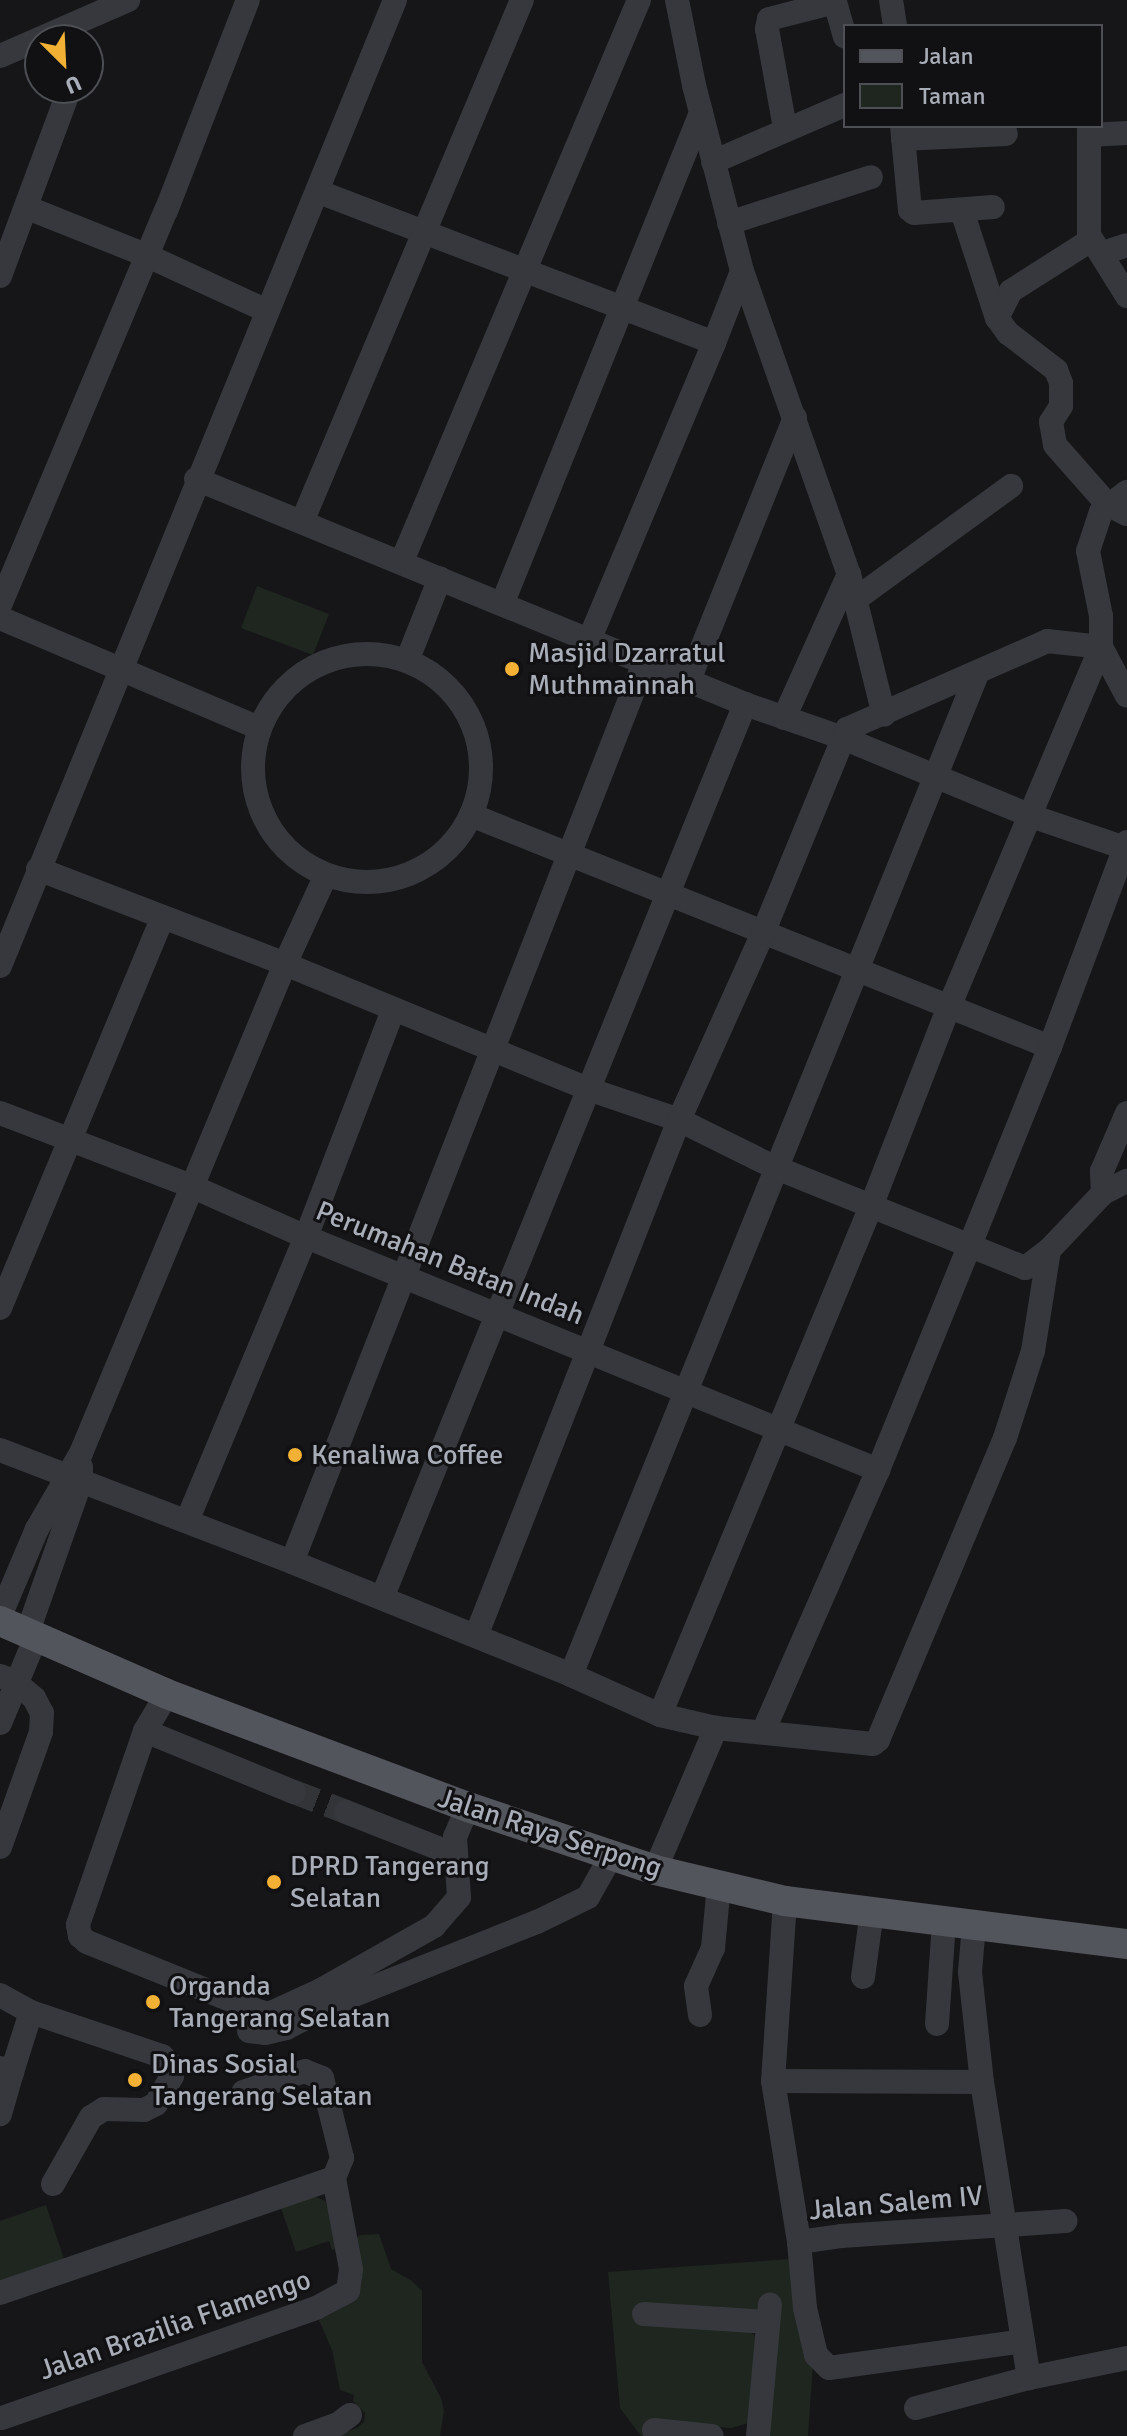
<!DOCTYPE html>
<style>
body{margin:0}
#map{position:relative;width:1127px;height:2436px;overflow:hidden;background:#161618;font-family:Signika,sans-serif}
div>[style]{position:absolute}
.green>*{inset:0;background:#1e261f}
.minor-tunnel>*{height:24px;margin-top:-12px;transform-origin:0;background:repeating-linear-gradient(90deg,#333438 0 24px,transparent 0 36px)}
.minor>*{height:24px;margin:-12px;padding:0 12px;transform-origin:12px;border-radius:12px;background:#37383d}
.minor>.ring{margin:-12px;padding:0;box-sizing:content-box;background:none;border:24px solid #37383d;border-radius:50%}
.major>*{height:30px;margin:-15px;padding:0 15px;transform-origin:15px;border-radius:15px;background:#53555c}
.dots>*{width:22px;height:22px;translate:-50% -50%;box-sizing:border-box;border:4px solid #111113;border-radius:50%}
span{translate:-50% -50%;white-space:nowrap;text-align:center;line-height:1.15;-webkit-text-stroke:6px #111113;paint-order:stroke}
.poi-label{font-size:28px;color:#a8adb8}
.left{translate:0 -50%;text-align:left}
.street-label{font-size:28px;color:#a8adb8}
.legend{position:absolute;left:843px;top:24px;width:260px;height:104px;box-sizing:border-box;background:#111113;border:2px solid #4d4f55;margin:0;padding:10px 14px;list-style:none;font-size:24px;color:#a8adb8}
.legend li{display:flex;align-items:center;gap:16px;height:40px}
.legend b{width:40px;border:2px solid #4d4f55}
.north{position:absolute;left:24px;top:24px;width:80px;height:80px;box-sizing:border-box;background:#111113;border:2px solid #4d4f55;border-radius:50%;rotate:156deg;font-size:22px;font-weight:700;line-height:32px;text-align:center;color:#a8adb8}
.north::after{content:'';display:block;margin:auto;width:28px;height:36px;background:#f2b134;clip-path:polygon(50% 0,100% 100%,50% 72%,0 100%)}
</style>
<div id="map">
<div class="green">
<i style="clip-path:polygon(257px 586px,329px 614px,313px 655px,241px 628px)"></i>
<i style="clip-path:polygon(314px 2196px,325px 2201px,330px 2210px,337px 2248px,332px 2250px,329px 2241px,296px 2252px,280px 2205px)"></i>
<i style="clip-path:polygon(46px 2205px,65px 2262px,0 2285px,0 2221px)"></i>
<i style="clip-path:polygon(379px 2234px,391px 2269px,412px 2281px,422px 2291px,422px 2362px,441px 2398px,444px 2410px,440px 2436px,335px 2436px,357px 2428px,364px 2422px,365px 2413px,353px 2401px,354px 2395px,340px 2390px,332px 2350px,319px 2320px,345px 2306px,355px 2239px,360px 2235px)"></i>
<i style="clip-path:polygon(792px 2259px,813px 2364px,808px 2436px,768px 2436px,780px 2300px,751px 2332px,756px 2337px,748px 2423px,731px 2428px,648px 2421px,644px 2436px,641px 2436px,620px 2408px,608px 2272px)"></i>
</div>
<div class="minor-tunnel">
<i style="left:294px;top:1792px;width:56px;rotate:21deg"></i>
</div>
<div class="minor">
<i style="left:891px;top:0;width:26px;rotate:81deg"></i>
<i style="left:0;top:56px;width:140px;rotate:-23.6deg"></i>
<i style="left:902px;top:126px;width:84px;rotate:84.6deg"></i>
<i style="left:910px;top:210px;width:5px;rotate:37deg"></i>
<i style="left:914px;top:213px;width:79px;rotate:-4.3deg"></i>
<i style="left:1089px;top:126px;width:109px;rotate:90deg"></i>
<i style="left:1089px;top:235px;width:72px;rotate:58.1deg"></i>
<i style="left:785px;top:128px;width:101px;rotate:-100.3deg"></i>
<i style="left:767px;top:29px;width:10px;rotate:-79deg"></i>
<i style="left:769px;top:19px;width:68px;rotate:-14.4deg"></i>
<i style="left:835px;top:2px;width:36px;rotate:74deg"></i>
<i style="left:1089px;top:135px;width:38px;rotate:-3deg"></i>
<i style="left:903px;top:139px;width:103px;rotate:-2.8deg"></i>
<i style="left:713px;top:162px;width:144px;rotate:-23.4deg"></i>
<i style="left:319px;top:192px;width:423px;rotate:20.9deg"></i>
<i style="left:714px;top:343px;width:77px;rotate:-68.7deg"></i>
<i style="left:742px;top:271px;width:192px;rotate:-104.5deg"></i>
<i style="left:694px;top:85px;width:87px;rotate:-101.3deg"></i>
<i style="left:28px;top:208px;width:129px;rotate:21.8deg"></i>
<i style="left:148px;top:256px;width:131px;rotate:24.8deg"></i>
<i style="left:962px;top:211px;width:113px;rotate:71.9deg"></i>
<i style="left:997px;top:318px;width:19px;rotate:54deg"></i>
<i style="left:1008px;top:333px;width:61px;rotate:37.6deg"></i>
<i style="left:1056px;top:370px;width:14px;rotate:69deg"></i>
<i style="left:1061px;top:383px;width:23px;rotate:90deg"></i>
<i style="left:1061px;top:406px;width:19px;rotate:122deg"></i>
<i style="left:1051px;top:422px;width:23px;rotate:80deg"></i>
<i style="left:1055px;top:445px;width:79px;rotate:48.6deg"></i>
<i style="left:1107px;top:504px;width:22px;rotate:27deg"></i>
<i style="left:729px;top:223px;width:149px;rotate:-17.9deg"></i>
<i style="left:1103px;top:253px;width:25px;rotate:-18deg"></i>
<i style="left:742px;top:271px;width:321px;rotate:70.6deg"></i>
<i style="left:849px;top:574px;width:145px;rotate:76.1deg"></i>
<i style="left:0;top:276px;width:201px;rotate:-69.6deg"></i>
<i style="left:997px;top:318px;width:30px;rotate:-63deg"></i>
<i style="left:1011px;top:291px;width:95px;rotate:-32.5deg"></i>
<i style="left:196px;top:479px;width:593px;rotate:22.29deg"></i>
<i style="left:745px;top:704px;width:104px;rotate:19.1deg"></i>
<i style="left:843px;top:738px;width:204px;rotate:22.5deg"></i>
<i style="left:1031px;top:816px;width:99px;rotate:18.8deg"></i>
<i style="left:302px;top:522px;width:566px;rotate:-67.15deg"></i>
<i style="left:402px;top:561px;width:609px;rotate:-67.1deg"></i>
<i style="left:856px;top:599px;width:192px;rotate:-36.1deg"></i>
<i style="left:503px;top:602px;width:528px;rotate:-67.96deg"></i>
<i style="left:0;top:605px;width:428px;rotate:-67.2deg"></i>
<i style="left:166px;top:211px;width:226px;rotate:-68.8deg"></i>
<i style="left:0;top:618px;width:281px;rotate:23deg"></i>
<i style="left:590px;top:638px;width:320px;rotate:-67.2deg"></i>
<i class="ring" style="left:253px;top:654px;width:204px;height:204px"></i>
<i style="left:407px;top:661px;width:89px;rotate:-68.3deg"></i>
<i style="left:689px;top:680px;width:283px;rotate:-68deg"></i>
<i style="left:784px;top:718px;width:158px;rotate:-65.7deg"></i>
<i style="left:471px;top:815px;width:624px;rotate:21.84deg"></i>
<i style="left:38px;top:869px;width:265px;rotate:21deg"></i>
<i style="left:285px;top:964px;width:328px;rotate:22.4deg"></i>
<i style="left:588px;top:1089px;width:96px;rotate:18.8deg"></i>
<i style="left:679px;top:1120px;width:106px;rotate:26.3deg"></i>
<i style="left:774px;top:1167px;width:271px;rotate:21.9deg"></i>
<i style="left:1025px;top:1268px;width:30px;rotate:-37deg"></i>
<i style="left:1049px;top:1250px;width:79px;rotate:-46.5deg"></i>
<i style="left:1103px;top:1193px;width:27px;rotate:-27deg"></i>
<i style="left:0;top:966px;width:1044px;rotate:-67.76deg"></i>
<i style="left:0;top:1113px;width:204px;rotate:20.9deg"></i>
<i style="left:191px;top:1186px;width:126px;rotate:23.9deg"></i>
<i style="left:306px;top:1237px;width:618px;rotate:22.16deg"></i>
<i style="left:1103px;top:1193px;width:22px;rotate:-93deg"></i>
<i style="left:1102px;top:1171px;width:63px;rotate:-66.7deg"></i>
<i style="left:0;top:1308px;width:421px;rotate:-67.4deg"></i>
<i style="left:0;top:1450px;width:313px;rotate:21deg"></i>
<i style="left:292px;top:1562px;width:301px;rotate:22deg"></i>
<i style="left:571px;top:1675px;width:98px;rotate:24.2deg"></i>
<i style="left:660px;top:1715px;width:57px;rotate:13.1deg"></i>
<i style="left:716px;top:1728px;width:158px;rotate:5.8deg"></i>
<i style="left:873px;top:1744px;width:6px;rotate:-39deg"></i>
<i style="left:878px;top:1740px;width:328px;rotate:-67.2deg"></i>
<i style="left:1005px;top:1438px;width:91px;rotate:-72.2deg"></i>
<i style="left:1033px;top:1351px;width:102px;rotate:-81deg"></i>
<i style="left:187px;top:1521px;width:308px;rotate:-67.3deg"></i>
<i style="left:306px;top:1237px;width:243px;rotate:-69deg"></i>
<i style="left:292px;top:1562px;width:968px;rotate:-68.61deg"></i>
<i style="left:382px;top:1598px;width:965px;rotate:-67.9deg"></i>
<i style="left:0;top:1616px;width:95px;rotate:-67deg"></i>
<i style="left:37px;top:1529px;width:88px;rotate:-59.9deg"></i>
<i style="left:81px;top:1453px;width:530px;rotate:-67.36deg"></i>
<i style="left:285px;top:964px;width:98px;rotate:-65.3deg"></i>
<i style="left:27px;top:1634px;width:162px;rotate:-70.6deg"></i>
<i style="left:81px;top:1481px;width:14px;rotate:-90deg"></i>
<i style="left:476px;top:1636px;width:554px;rotate:-68.52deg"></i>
<i style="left:679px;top:1120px;width:205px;rotate:-65.8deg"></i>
<i style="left:763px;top:933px;width:221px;rotate:-67.6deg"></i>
<i style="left:847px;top:729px;width:219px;rotate:-23.7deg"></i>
<i style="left:1047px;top:641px;width:54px;rotate:6.3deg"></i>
<i style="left:1101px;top:647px;width:55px;rotate:62deg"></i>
<i style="left:571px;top:1675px;width:1080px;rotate:-67.92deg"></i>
<i style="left:0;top:1676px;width:16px;rotate:22deg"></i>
<i style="left:15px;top:1682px;width:25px;rotate:40deg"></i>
<i style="left:34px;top:1698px;width:17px;rotate:62deg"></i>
<i style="left:42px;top:1713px;width:19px;rotate:93deg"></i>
<i style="left:41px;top:1732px;width:122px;rotate:109.6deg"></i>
<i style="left:167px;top:1694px;width:43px;rotate:120.7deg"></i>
<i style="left:145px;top:1731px;width:205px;rotate:109.1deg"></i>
<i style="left:78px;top:1925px;width:11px;rotate:80deg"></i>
<i style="left:80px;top:1936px;width:9px;rotate:41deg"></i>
<i style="left:87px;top:1942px;width:184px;rotate:22deg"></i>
<i style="left:258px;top:2011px;width:11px;rotate:15deg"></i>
<i style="left:269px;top:2014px;width:57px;rotate:-24.8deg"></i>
<i style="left:321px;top:1990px;width:130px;rotate:-29.5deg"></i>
<i style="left:434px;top:1926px;width:38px;rotate:-49deg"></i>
<i style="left:459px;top:1897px;width:60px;rotate:-93.8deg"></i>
<i style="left:455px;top:1837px;width:33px;rotate:-67deg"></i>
<i style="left:660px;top:1715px;width:553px;rotate:-67.47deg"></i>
<i style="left:872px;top:1204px;width:212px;rotate:-68.7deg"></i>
<i style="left:949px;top:1007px;width:391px;rotate:-67.1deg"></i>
<i style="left:1101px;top:647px;width:31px;rotate:-90deg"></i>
<i style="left:1101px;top:616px;width:66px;rotate:-101.3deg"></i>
<i style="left:1088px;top:551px;width:41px;rotate:-71.6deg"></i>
<i style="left:1101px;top:512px;width:33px;rotate:-38deg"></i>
<i style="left:0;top:1723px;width:93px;rotate:-67.3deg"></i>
<i style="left:145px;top:1731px;width:161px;rotate:22.3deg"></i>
<i style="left:763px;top:1732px;width:286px;rotate:-66.3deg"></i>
<i style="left:878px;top:1470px;width:243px;rotate:-67.8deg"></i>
<i style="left:970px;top:1245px;width:214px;rotate:-68deg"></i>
<i style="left:1050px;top:1047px;width:219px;rotate:-69.4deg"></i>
<i style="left:346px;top:1812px;width:118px;rotate:21.4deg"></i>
<i style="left:655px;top:1870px;width:155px;rotate:-66.8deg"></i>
<i style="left:785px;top:1901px;width:180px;rotate:93.8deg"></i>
<i style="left:773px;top:2081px;width:163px;rotate:80.8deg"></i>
<i style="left:799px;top:2242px;width:42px;rotate:-8.1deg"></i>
<i style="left:841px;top:2236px;width:225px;rotate:-3.8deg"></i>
<i style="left:974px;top:1925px;width:47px;rotate:94.9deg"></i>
<i style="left:970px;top:1972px;width:111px;rotate:83.8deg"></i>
<i style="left:863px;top:1977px;width:67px;rotate:-82.2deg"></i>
<i style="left:0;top:1995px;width:35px;rotate:29deg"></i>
<i style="left:31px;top:2012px;width:63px;rotate:107.6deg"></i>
<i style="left:31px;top:2012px;width:138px;rotate:18.6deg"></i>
<i style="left:162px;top:2056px;width:14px;rotate:45deg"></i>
<i style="left:172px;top:2066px;width:10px;rotate:90deg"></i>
<i style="left:172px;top:2076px;width:32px;rotate:120deg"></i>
<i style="left:156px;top:2104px;width:13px;rotate:153deg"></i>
<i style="left:144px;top:2110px;width:40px;rotate:-178.6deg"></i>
<i style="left:104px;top:2109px;width:15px;rotate:148deg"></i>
<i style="left:91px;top:2117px;width:77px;rotate:119.6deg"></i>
<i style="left:700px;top:2015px;width:29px;rotate:-98deg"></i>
<i style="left:696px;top:1986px;width:42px;rotate:-65.9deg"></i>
<i style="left:713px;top:1948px;width:63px;rotate:-84.6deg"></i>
<i style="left:937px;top:2024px;width:102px;rotate:-86.1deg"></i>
<i style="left:249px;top:2031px;width:16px;rotate:7deg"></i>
<i style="left:265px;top:2033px;width:22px;rotate:-13deg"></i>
<i style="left:286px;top:2028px;width:65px;rotate:-26.6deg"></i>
<i style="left:344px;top:1999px;width:208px;rotate:-21.8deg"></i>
<i style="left:537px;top:1922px;width:57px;rotate:-26.1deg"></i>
<i style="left:588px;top:1897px;width:47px;rotate:-60.7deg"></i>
<i style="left:0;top:2068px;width:13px;rotate:18deg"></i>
<i style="left:12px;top:2072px;width:44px;rotate:105.9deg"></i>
<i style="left:773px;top:2081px;width:209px;rotate:0.3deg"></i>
<i style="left:982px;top:2082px;width:300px;rotate:81deg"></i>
<i style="left:1029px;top:2378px;width:100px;rotate:-11.5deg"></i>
<i style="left:799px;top:2242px;width:66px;rotate:84.8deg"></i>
<i style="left:805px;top:2308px;width:48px;rotate:76.8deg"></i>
<i style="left:816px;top:2355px;width:18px;rotate:45deg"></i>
<i style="left:829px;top:2368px;width:196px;rotate:-7.9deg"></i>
<i style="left:0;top:2293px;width:353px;rotate:-19deg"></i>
<i style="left:644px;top:2314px;width:124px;rotate:3.7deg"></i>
<i style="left:916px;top:2408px;width:117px;rotate:-14.9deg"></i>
<i style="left:2px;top:2418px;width:333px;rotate:-19.3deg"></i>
<i style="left:316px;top:2308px;width:36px;rotate:-28deg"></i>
<i style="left:348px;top:2291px;width:22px;rotate:-82deg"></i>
<i style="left:351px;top:2269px;width:93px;rotate:-100.6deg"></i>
<i style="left:334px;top:2178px;width:22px;rotate:-68deg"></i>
<i style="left:342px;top:2158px;width:82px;rotate:-104deg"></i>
<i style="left:322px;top:2078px;width:18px;rotate:-158deg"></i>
<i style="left:305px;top:2071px;width:65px;rotate:161.3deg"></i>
<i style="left:654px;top:2430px;width:58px;rotate:5.9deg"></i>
<i style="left:305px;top:2436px;width:35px;rotate:-20deg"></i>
<i style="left:338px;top:2424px;width:15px;rotate:-37deg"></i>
<i style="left:758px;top:2436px;width:132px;rotate:-84.8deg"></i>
</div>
<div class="major">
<i style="left:0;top:1621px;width:182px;rotate:23.6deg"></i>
<i style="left:167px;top:1694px;width:322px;rotate:20.6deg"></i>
<i style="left:468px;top:1807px;width:197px;rotate:18.6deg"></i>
<i style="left:655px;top:1870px;width:134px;rotate:13.4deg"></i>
<i style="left:785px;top:1901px;width:345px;rotate:7.2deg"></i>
</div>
<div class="dots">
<i style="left:512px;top:669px;background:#f2b134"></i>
<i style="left:295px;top:1455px;background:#f2b134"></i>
<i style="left:274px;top:1882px;background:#f2b134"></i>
<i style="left:153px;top:2002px;background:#f2b134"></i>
<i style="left:135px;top:2080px;background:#f2b134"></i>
</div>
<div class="poi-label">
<span class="left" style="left:528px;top:669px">Masjid Dzarratul<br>Muthmainnah</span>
<span class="left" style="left:311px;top:1455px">Kenaliwa Coffee</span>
<span class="left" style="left:290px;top:1882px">DPRD Tangerang<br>Selatan</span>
<span class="left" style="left:169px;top:2002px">Organda<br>Tangerang Selatan</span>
<span class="left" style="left:151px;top:2080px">Dinas Sosial<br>Tangerang Selatan</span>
</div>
<div class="street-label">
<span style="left:450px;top:1263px;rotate:22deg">Perumahan Batan Indah</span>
<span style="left:550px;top:1833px;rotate:18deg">Jalan Raya Serpong</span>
<span style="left:896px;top:2203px;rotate:-5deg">Jalan Salem IV</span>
<span style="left:175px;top:2325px;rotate:-19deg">Jalan Brazilia Flamengo</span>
</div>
<ul class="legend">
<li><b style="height:10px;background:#53555c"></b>Jalan</li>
<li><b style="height:22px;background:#1e261f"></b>Taman</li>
</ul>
<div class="north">U</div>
</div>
